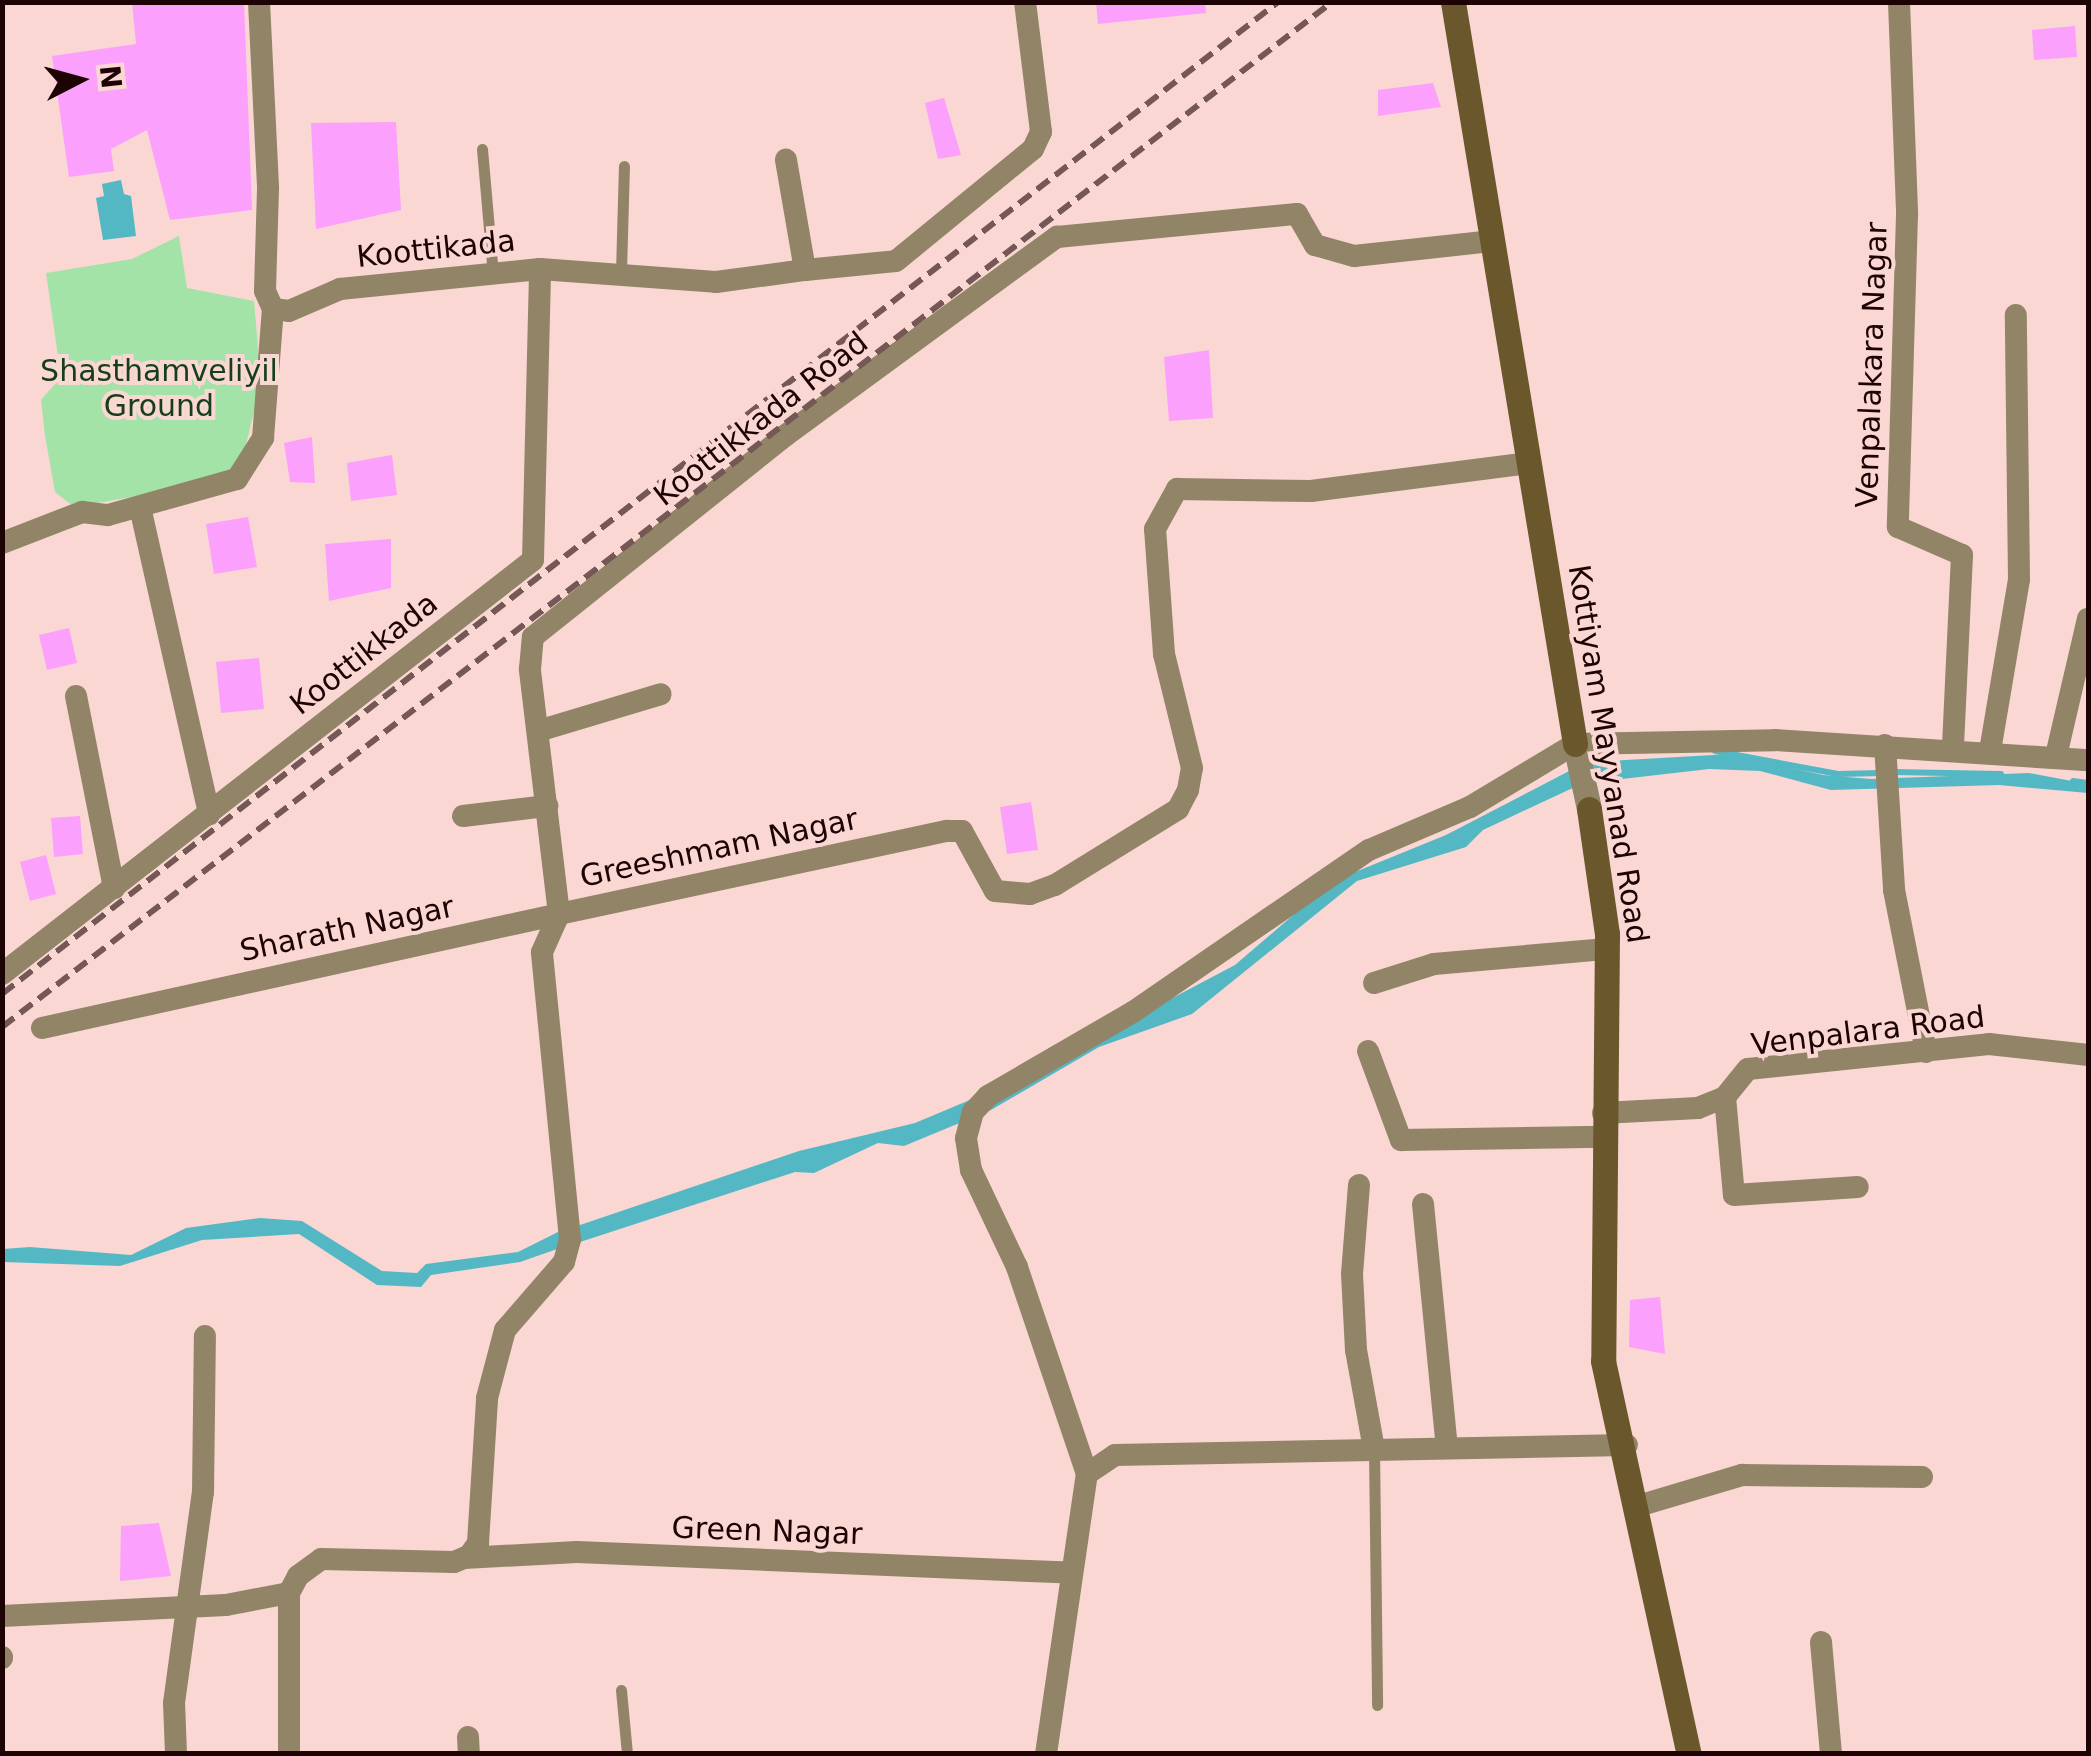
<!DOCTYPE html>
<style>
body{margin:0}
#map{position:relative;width:2091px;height:1756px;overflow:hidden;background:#fad7d3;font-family:"DejaVu Sans",sans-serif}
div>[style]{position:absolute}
.green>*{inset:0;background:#a3e3a7}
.water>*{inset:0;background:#54b8c4}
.stream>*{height:6px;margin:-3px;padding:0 3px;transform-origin:3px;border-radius:3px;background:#54b8c4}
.building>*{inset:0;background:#fba0fc}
.service>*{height:11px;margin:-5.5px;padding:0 5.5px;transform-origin:5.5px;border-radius:5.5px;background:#918467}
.minor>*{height:22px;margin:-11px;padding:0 11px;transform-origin:11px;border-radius:11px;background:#918467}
.tertiary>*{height:25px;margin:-12.5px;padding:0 12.5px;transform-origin:12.5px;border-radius:12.5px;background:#918467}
.secondary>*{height:25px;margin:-12.5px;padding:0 12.5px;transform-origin:12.5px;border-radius:12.5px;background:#6a582c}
.rail>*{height:6px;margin-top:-3px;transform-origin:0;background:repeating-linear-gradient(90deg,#755856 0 15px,transparent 0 23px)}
span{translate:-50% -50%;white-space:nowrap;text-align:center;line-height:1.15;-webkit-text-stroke:8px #fad7d3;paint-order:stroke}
.street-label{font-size:30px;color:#1d0303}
.park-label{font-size:30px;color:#153e1b}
.frame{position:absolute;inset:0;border:5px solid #1d0303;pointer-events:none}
.north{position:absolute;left:30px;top:30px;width:100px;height:100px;-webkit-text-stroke:8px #fad7d3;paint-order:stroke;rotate:84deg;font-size:28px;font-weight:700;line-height:40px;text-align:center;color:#1d0303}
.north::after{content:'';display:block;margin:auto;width:35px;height:45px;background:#1d0303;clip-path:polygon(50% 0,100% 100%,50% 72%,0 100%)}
</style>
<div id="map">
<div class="green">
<i style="clip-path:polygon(179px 236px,187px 288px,254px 301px,261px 382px,245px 449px,236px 467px,201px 485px,74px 507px,55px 492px,45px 436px,41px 400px,61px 377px,46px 273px,132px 259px)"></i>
</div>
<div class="water">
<i style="clip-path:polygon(121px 180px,124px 194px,131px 196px,136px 236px,103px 240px,96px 198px,104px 196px,102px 184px)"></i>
<i style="clip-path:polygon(1731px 754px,1823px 775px,1871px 779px,2029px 773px,2088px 784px,2088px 793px,1999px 785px,1831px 790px,1760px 771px,1709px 769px,1596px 782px,1590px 762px)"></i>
<i style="clip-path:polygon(1573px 769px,1577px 786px,1483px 830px,1466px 847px,1357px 881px,1192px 1014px,1099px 1047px,991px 1110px,904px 1146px,878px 1143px,814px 1173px,795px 1172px,577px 1243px,577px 1226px,799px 1151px,915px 1123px,1015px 1081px,1235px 965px,1333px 881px,1446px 835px)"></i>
<i style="clip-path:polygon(260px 1218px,302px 1221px,382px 1271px,417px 1273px,426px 1264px,518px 1252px,562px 1230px,563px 1247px,520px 1262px,431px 1275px,421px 1287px,377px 1285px,299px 1234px,202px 1240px,120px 1266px,3px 1262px,3px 1249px,30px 1247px,131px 1255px,186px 1228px)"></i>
</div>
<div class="stream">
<i style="left:1715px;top:751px;width:125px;rotate:10.6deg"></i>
<i style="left:1838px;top:774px;width:43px;rotate:-1.3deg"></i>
<i style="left:1893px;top:772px;width:108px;rotate:1.1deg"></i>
<i style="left:2073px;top:781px;width:15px;rotate:8deg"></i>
</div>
<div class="building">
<i style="clip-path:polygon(132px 2px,244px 2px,252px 210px,170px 220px,147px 130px,111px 149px,114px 171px,69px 177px,52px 56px,136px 44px)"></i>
<i style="clip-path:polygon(1096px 2px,1205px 2px,1206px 13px,1098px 24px)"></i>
<i style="clip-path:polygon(2075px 26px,2077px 57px,2034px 60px,2032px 30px)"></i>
<i style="clip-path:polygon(1433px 83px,1441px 107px,1378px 116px,1378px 90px)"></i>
<i style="clip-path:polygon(944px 98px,961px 155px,938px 159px,925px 103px)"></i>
<i style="clip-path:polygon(396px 122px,401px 210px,316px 229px,311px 123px)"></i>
<i style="clip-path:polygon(1209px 350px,1213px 418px,1169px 421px,1164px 357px)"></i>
<i style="clip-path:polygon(312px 437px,315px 483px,290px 482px,284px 443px)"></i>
<i style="clip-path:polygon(392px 455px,397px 495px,351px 501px,347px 463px)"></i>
<i style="clip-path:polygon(248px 517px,257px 567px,214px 574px,206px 524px)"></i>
<i style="clip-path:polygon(391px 539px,391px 588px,329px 601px,325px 544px)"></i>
<i style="clip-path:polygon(69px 628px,77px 663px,47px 670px,39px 635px)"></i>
<i style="clip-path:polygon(259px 658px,264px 709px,221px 713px,216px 662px)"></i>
<i style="clip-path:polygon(1031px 802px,1038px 850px,1007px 854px,1000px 807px)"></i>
<i style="clip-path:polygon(80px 816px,83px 854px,54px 857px,51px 818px)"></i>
<i style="clip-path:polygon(46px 855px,56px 894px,30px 901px,20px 862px)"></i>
<i style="clip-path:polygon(1660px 1297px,1665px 1354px,1629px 1347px,1630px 1300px)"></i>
<i style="clip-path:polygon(159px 1523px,171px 1576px,120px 1581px,121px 1526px)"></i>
</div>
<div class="service">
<i style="left:482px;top:149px;width:125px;rotate:85deg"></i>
<i style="left:621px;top:272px;width:106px;rotate:-88.4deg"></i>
<i style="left:1374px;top:1449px;width:256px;rotate:89.3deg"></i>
<i style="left:621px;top:1690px;width:64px;rotate:84.6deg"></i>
</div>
<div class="minor">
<i style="left:259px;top:2px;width:187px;rotate:87.2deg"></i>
<i style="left:268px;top:189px;width:102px;rotate:91.7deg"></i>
<i style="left:265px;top:291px;width:20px;rotate:66deg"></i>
<i style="left:273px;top:309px;width:16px;rotate:7deg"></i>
<i style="left:289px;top:311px;width:56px;rotate:-23.3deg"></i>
<i style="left:340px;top:289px;width:201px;rotate:-5.7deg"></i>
<i style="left:540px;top:269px;width:176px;rotate:4.2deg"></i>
<i style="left:716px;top:282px;width:90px;rotate:-7.7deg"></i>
<i style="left:805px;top:270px;width:112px;rotate:-99.8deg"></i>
<i style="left:1899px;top:2px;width:213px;rotate:87.8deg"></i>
<i style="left:1907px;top:215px;width:312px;rotate:91.7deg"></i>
<i style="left:1898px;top:527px;width:70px;rotate:23.6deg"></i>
<i style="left:1962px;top:555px;width:192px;rotate:92.7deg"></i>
<i style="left:805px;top:270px;width:91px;rotate:-5.6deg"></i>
<i style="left:896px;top:261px;width:177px;rotate:-39.3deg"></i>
<i style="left:1033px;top:149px;width:19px;rotate:-65deg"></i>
<i style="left:1041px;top:132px;width:131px;rotate:-97deg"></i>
<i style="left:140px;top:507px;width:315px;rotate:77.3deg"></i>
<i style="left:2px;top:543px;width:86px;rotate:-21.2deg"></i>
<i style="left:82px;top:512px;width:26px;rotate:7deg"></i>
<i style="left:108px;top:515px;width:134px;rotate:-15.6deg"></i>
<i style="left:237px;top:479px;width:49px;rotate:-57.6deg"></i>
<i style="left:263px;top:438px;width:129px;rotate:-85.6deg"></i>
<i style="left:76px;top:696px;width:196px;rotate:78.8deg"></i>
<i style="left:538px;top:731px;width:128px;rotate:-16.7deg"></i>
<i style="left:1885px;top:745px;width:145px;rotate:86.4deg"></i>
<i style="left:1894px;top:890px;width:165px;rotate:78.8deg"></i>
<i style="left:1990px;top:751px;width:174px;rotate:-80.4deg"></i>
<i style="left:2019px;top:579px;width:264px;rotate:-90.7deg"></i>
<i style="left:2056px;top:756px;width:141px;rotate:-76.9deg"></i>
<i style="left:463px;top:816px;width:85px;rotate:-6.8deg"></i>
<i style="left:2px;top:974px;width:673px;rotate:-37.94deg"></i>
<i style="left:533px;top:560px;width:291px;rotate:-88.6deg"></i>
<i style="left:1374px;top:983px;width:63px;rotate:-17.6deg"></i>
<i style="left:1434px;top:964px;width:174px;rotate:-5deg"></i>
<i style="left:42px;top:1028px;width:529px;rotate:-12.43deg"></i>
<i style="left:559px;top:914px;width:247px;rotate:-96.8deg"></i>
<i style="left:530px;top:669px;width:32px;rotate:-85deg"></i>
<i style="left:533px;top:637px;width:324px;rotate:-38.6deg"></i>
<i style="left:786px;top:435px;width:336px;rotate:-36.2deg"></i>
<i style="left:1057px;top:237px;width:241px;rotate:-5.5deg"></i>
<i style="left:1297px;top:214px;width:36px;rotate:60deg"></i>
<i style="left:1315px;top:245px;width:41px;rotate:15.8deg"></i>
<i style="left:1354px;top:256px;width:140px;rotate:-6.2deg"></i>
<i style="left:1368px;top:1051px;width:95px;rotate:69.7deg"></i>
<i style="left:1401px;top:1140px;width:202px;rotate:-0.9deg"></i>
<i style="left:1725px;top:1097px;width:98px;rotate:84.8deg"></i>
<i style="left:1734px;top:1195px;width:124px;rotate:-3.7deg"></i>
<i style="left:1603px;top:1113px;width:95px;rotate:-3deg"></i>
<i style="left:1698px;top:1108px;width:29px;rotate:-22deg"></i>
<i style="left:1725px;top:1097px;width:36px;rotate:-51deg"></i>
<i style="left:1748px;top:1069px;width:242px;rotate:-5.9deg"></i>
<i style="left:1989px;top:1044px;width:100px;rotate:6.3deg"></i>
<i style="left:1359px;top:1185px;width:89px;rotate:94.5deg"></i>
<i style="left:1352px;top:1274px;width:76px;rotate:87deg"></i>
<i style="left:1356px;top:1350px;width:101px;rotate:79.7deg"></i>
<i style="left:1423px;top:1204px;width:245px;rotate:84.4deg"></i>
<i style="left:1087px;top:1474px;width:34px;rotate:-34deg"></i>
<i style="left:1115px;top:1455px;width:512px;rotate:-1.12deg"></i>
<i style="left:1638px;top:1506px;width:109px;rotate:-16.6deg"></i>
<i style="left:1742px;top:1475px;width:180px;rotate:0.6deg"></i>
<i style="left:464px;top:1558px;width:113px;rotate:-3deg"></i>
<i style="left:577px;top:1552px;width:492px;rotate:2.4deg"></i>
<i style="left:2px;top:1616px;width:224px;rotate:-2.8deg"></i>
<i style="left:226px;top:1605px;width:64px;rotate:-10.8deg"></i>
<i style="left:1821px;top:1642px;width:112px;rotate:84.9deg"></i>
<i style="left:2px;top:1657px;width:1px;rotate:90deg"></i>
<i style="left:468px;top:1737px;width:17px;rotate:87deg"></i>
<i style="left:176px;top:1754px;width:51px;rotate:-92.2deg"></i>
<i style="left:174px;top:1703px;width:213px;rotate:-82.2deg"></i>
<i style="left:203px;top:1492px;width:156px;rotate:-89.3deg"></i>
<i style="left:289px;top:1754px;width:161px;rotate:-90deg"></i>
<i style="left:289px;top:1593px;width:19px;rotate:-62deg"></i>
<i style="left:298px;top:1576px;width:29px;rotate:-36deg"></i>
<i style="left:321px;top:1559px;width:133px;rotate:1.3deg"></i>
<i style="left:454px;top:1562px;width:16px;rotate:-22deg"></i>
<i style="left:469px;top:1556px;width:16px;rotate:-55deg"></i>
<i style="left:478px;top:1543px;width:145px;rotate:-86.4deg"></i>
<i style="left:487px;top:1398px;width:70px;rotate:-75.2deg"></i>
<i style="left:505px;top:1330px;width:90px;rotate:-49.1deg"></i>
<i style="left:564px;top:1262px;width:24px;rotate:-75deg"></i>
<i style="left:570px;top:1239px;width:288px;rotate:-95.6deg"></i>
<i style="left:542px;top:952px;width:42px;rotate:-65.9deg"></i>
<i style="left:559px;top:914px;width:397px;rotate:-12.1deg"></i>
<i style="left:947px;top:831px;width:15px"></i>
<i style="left:962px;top:831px;width:68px;rotate:61.2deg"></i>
<i style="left:995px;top:891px;width:35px;rotate:5deg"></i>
<i style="left:1030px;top:894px;width:27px;rotate:-20deg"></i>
<i style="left:1055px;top:885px;width:145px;rotate:-31.7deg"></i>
<i style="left:1178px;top:809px;width:21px;rotate:-62deg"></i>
<i style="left:1188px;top:790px;width:22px;rotate:-80deg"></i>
<i style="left:1192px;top:768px;width:117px;rotate:-103.8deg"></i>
<i style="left:1164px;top:654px;width:125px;rotate:-94.1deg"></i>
<i style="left:1155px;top:529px;width:46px;rotate:-61.2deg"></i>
<i style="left:1177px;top:489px;width:134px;rotate:0.9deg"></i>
<i style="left:1311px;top:491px;width:221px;rotate:-7.3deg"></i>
<i style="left:1046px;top:1754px;width:283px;rotate:-81.7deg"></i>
<i style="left:1087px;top:1474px;width:219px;rotate:-108.7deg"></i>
<i style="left:1017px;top:1267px;width:107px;rotate:-115.4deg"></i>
<i style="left:971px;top:1170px;width:32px;rotate:-99deg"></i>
<i style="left:966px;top:1138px;width:27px;rotate:-75deg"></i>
<i style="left:973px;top:1112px;width:22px;rotate:-47deg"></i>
<i style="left:988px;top:1096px;width:168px;rotate:-30.1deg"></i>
<i style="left:1133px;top:1012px;width:286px;rotate:-34.5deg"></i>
<i style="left:1369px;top:850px;width:110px;rotate:-23.1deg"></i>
<i style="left:1470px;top:807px;width:122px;rotate:-31deg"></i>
<i style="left:1575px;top:744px;width:200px;rotate:-1.1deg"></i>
<i style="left:1775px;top:740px;width:314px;rotate:3.7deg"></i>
</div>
<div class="tertiary">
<i style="left:1575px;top:744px;width:66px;rotate:77.8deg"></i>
</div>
<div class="secondary">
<i style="left:1453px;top:2px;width:752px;rotate:80.66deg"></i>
<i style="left:1589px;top:809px;width:126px;rotate:81.8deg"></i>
<i style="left:1607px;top:934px;width:427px;rotate:90.5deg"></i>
<i style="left:1603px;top:1361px;width:402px;rotate:77.7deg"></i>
</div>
<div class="rail">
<i style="left:2px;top:994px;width:1616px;rotate:-37.86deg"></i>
<i style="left:2px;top:1027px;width:1679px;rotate:-37.62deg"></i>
</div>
<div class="street-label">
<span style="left:436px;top:249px;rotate:-6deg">Koottikada</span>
<span style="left:1872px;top:365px;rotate:-88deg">Venpalakara Nagar</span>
<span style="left:761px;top:419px;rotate:-38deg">Koottikkada Road</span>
<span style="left:364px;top:654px;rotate:-38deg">Koottikkada</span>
<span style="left:1608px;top:754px;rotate:81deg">Kottiyam Mayyanad Road</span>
<span style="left:719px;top:848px;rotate:-12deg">Greeshmam Nagar</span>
<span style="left:347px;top:929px;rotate:-12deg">Sharath Nagar</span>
<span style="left:1868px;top:1031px;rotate:-7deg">Venpalara Road</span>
<span style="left:767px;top:1531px;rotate:2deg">Green Nagar</span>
</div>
<div class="park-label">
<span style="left:159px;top:388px">Shasthamveliyil<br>Ground</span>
</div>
<div class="frame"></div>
<div class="north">N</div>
</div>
